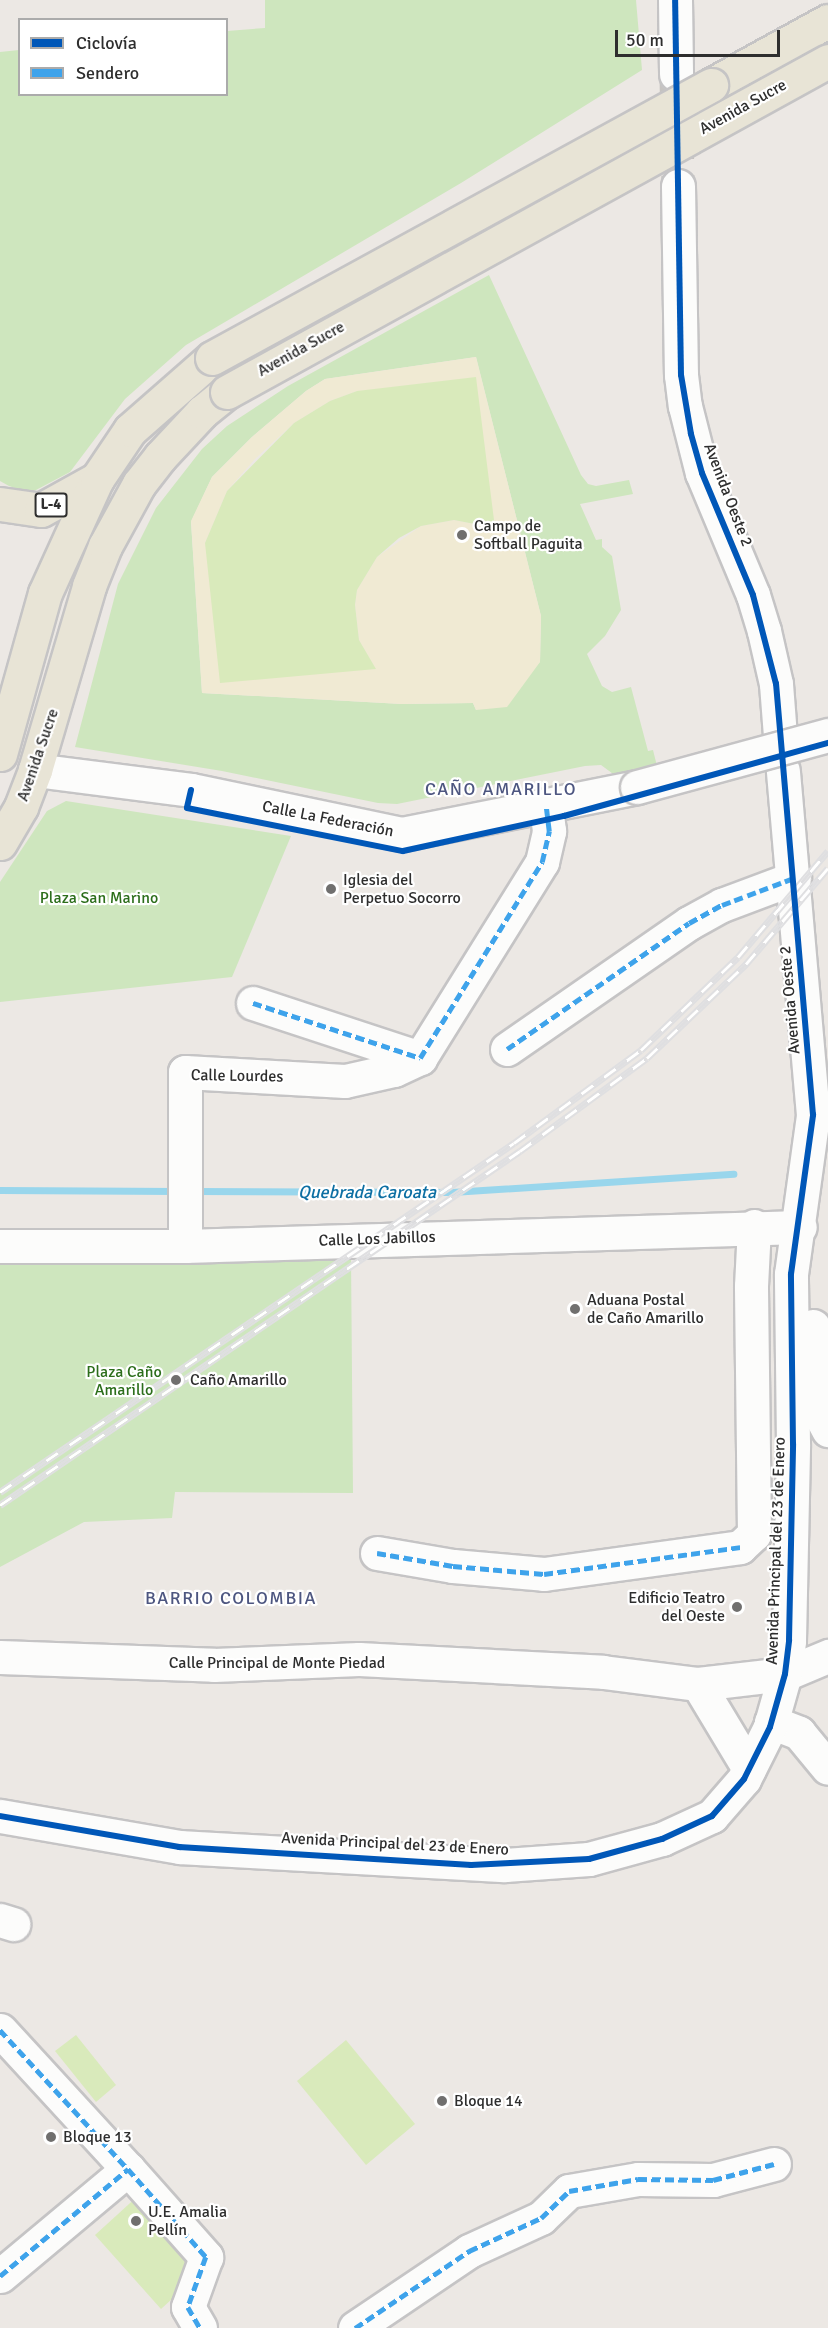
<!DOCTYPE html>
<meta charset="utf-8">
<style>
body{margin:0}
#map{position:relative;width:828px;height:2328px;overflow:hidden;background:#ece8e4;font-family:Signika,sans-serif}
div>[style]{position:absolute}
.green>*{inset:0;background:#cee6be}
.sand>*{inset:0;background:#f0ead3}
.pitch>*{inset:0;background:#d9eabb}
.stream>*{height:7px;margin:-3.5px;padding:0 3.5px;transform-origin:3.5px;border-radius:3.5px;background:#99d6ec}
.minor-tunnel>*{height:33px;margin-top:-16.5px;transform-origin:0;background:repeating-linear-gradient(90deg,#c6c3c0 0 33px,transparent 0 49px)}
.roads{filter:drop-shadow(2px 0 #c5c4c5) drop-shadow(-2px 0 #c5c4c5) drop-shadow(0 2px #c5c4c5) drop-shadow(0 -2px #c5c4c5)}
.minor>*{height:33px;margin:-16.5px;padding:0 16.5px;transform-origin:16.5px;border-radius:16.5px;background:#fcfcfb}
.major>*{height:33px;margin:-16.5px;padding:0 16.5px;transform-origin:16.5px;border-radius:16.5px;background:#e8e4d6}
.rail>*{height:7px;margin-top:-3.5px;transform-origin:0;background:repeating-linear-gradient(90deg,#fff 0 14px,#dfdfe1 0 28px);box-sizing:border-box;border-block:2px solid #dfdfe1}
.bridges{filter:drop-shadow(2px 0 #c5c4c5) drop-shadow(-2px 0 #c5c4c5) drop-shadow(0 2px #c5c4c5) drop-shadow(0 -2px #c5c4c5)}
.minor-bridge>*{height:33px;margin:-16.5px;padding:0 16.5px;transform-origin:16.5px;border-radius:16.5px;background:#fcfcfb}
.major-bridge>*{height:33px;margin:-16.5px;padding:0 16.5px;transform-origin:16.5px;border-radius:16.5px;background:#e8e4d6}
.quiet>*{height:4.5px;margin-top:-2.25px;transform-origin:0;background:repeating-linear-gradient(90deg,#3ea3eb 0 9px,transparent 0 13.5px)}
.cycleway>*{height:6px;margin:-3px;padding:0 3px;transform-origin:3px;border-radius:3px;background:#0057b8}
.dots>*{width:16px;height:16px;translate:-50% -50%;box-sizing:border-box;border:3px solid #fff;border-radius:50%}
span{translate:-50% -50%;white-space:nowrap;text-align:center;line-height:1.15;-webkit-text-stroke:4.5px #fff;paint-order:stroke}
.shield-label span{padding:2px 4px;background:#fff;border:2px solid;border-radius:4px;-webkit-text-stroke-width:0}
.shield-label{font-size:15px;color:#2e2e2e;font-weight:700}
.street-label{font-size:16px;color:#2e2e2e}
.poi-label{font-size:16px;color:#2e2e2e}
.left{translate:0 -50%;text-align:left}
.right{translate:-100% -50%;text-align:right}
.park-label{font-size:16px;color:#2c6e1b}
.neighbourhood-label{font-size:18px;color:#4d5680;letter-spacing:1.5px}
.water-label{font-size:18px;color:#0d6fa3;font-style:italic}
.legend{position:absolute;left:18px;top:18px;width:210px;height:78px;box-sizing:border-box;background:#fff;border:2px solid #ababab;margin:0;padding:8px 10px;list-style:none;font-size:18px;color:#2e2e2e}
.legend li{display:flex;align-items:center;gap:12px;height:30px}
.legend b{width:30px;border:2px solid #ababab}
.scale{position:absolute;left:615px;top:30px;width:165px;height:27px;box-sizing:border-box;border:3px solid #2e2e2e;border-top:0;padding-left:8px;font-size:18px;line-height:21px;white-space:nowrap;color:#2e2e2e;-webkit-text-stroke:4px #fff;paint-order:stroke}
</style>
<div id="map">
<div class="green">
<i style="clip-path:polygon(265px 0,636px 0,642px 70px,461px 183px,186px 345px,125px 399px,70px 472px,36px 490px,24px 491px,9px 486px,0 481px,0 52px,19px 50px,20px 94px,226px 94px,227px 31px,265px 28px)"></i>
<i style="clip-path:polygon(evenodd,489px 275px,581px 475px,588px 484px,596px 486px,629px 480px,633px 494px,580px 504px,596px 540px,602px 539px,602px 547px,612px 556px,621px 610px,605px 636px,587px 654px,602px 686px,612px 692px,631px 687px,648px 751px,653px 750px,658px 770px,620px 779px,601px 765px,585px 766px,397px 804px,378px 803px,222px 771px,75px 747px,118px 584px,156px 508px,202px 449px,227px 426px,288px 386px,489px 275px,476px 357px,541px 616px,540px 662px,476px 710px,473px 703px,402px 704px,202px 693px,191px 522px,212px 477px,252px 437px,306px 391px,325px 379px,476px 357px)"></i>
<i style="clip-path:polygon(66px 801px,291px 836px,232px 977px,0 1002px,0 882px,47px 811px)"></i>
<i style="clip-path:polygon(351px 1256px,353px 1493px,175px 1492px,172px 1518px,84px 1522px,0 1567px,0 1260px)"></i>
</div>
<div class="sand">
<i style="clip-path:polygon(evenodd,476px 357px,541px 616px,540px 662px,507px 707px,476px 710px,473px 703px,402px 704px,202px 693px,191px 521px,212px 477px,252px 437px,306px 391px,325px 379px,476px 357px,357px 391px,494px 528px,454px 520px,421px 526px,377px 557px,357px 590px,355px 605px,359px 640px,375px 668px,205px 543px,227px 491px,255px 459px,294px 423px,330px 401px,357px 391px)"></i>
</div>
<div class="pitch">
<i style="clip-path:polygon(476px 377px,495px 528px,454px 520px,421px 526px,399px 538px,377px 557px,357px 590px,355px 605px,359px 640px,376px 669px,220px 683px,205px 543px,227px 491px,294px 423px,330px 401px,357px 391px)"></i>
<i style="clip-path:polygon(76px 2035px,116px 2085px,96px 2102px,55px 2051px)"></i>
<i style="clip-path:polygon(346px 2040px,415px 2124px,366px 2165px,297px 2081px)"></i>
<i style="clip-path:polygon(140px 2194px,206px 2268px,161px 2309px,95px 2235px)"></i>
</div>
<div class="stream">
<i style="left:0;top:1190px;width:177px;rotate:0.3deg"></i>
<i style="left:195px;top:1191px;width:257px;rotate:0.2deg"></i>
<i style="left:452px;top:1192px;width:282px;rotate:-3.7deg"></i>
</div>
<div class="minor-tunnel">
<i style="left:676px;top:77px;width:109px;rotate:88.9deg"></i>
</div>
<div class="roads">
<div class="minor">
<i style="left:675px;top:0;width:74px;rotate:89.2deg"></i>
<i style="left:678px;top:186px;width:189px;rotate:89.1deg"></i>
<i style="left:681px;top:375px;width:31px;rotate:83deg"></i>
<i style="left:685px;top:406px;width:69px;rotate:75.8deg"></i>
<i style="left:702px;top:473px;width:132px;rotate:67.3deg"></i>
<i style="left:753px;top:595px;width:38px;rotate:73deg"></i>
<i style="left:764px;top:631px;width:54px;rotate:77.2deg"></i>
<i style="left:776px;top:684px;width:52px;rotate:85.6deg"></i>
<i style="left:35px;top:770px;width:157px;rotate:7.3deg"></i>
<i style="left:191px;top:790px;width:216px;rotate:11.8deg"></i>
<i style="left:402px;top:834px;width:240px;rotate:-11.3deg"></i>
<i style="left:253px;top:1003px;width:176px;rotate:18.2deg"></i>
<i style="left:507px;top:1049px;width:221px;rotate:-34.7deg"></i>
<i style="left:689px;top:923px;width:38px;rotate:-29deg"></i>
<i style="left:722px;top:905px;width:77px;rotate:-20.6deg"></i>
<i style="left:0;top:1246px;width:185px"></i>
<i style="left:185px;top:1246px;width:615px;rotate:-1.77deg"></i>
<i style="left:185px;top:1246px;width:174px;rotate:-90deg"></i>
<i style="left:185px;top:1072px;width:160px;rotate:3.2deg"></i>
<i style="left:345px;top:1081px;width:50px;rotate:-12.7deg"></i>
<i style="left:394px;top:1070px;width:29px;rotate:-25deg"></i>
<i style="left:420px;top:1058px;width:231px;rotate:-58.1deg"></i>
<i style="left:542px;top:862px;width:32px;rotate:-77deg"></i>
<i style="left:549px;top:831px;width:24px;rotate:-97deg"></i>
<i style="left:813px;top:1326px;width:83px;rotate:87.2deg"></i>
<i style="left:817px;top:1409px;width:24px;rotate:62deg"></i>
<i style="left:377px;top:1553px;width:77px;rotate:9.7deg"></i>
<i style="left:453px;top:1566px;width:91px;rotate:5deg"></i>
<i style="left:544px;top:1574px;width:198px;rotate:-7.8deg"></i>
<i style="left:740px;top:1547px;width:19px;rotate:-43deg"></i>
<i style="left:754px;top:1534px;width:248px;rotate:-90.7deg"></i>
<i style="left:751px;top:1286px;width:60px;rotate:-87.1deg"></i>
<i style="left:0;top:1657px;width:214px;rotate:2.1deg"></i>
<i style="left:214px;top:1665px;width:145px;rotate:-2.4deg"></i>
<i style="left:359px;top:1659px;width:244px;rotate:3deg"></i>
<i style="left:603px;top:1672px;width:96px;rotate:7.2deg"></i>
<i style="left:698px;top:1684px;width:88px;rotate:-6.6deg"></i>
<i style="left:785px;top:1674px;width:47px;rotate:-22.7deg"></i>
<i style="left:698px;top:1684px;width:99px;rotate:59deg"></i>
<i style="left:771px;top:1722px;width:30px;rotate:21deg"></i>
<i style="left:799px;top:1733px;width:45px;rotate:50.4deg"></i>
<i style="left:0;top:1816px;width:182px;rotate:9.8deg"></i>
<i style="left:179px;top:1847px;width:326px;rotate:3.2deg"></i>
<i style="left:505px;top:1865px;width:84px;rotate:-4.1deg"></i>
<i style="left:589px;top:1859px;width:76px;rotate:-15.3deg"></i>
<i style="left:662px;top:1839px;width:55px;rotate:-24.7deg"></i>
<i style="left:712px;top:1816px;width:49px;rotate:-49.1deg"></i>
<i style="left:744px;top:1779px;width:58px;rotate:-63.4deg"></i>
<i style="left:770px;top:1727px;width:55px;rotate:-74.2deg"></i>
<i style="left:785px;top:1674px;width:34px;rotate:-83deg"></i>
<i style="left:789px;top:1640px;width:196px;rotate:-88.8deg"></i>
<i style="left:793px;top:1444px;width:170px;rotate:-90.7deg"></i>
<i style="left:791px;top:1274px;width:161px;rotate:-82.1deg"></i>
<i style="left:813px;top:1115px;width:346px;rotate:-95deg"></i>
<i style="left:0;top:1920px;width:14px;rotate:17deg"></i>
<i style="left:0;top:2030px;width:189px;rotate:47.4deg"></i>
<i style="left:0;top:2276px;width:167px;rotate:-39.9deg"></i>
<i style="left:128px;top:2169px;width:118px;rotate:48.4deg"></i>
<i style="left:206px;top:2257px;width:53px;rotate:109.8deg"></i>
<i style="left:188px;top:2307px;width:24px;rotate:60deg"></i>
<i style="left:355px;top:2328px;width:138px;rotate:-34deg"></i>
<i style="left:469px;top:2251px;width:79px;rotate:-24.6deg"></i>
<i style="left:541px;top:2218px;width:39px;rotate:-44deg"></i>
<i style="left:569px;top:2191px;width:70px;rotate:-9.9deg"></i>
<i style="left:638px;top:2179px;width:75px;rotate:0.8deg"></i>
<i style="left:713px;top:2180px;width:63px;rotate:-14.7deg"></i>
</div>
<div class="major">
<i style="left:711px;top:85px;width:133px;rotate:-28.7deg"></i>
<i style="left:0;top:504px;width:41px;rotate:8.3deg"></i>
<i style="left:41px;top:510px;width:64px;rotate:-29deg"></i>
<i style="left:0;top:754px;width:167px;rotate:-74.4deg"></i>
<i style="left:45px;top:593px;width:125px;rotate:-65.5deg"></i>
<i style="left:97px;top:479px;width:59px;rotate:-56deg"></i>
<i style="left:130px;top:430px;width:109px;rotate:-41.3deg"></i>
<i style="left:0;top:843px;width:42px;rotate:-59.7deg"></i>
<i style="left:21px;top:807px;width:40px;rotate:-69deg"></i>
<i style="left:35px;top:770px;width:192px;rotate:-73.6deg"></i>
<i style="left:89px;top:586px;width:43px;rotate:-68.2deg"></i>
<i style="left:105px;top:546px;width:71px;rotate:-61.3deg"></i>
<i style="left:139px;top:484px;width:34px;rotate:-52deg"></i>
<i style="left:160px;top:457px;width:62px;rotate:-47deg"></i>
<i style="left:202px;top:412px;width:32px;rotate:-39deg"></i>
</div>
</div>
<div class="rail">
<i style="left:0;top:1492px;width:621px;rotate:-34.18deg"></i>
<i style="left:514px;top:1143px;width:157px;rotate:-36.2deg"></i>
<i style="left:641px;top:1050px;width:134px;rotate:-43.8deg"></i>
<i style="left:738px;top:957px;width:139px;rotate:-49.7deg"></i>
<i style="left:0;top:1505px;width:629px;rotate:-34.25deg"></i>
<i style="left:520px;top:1151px;width:157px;rotate:-36.2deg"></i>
<i style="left:647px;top:1058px;width:137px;rotate:-43.5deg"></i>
<i style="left:746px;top:964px;width:126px;rotate:-49.5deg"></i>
</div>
<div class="bridges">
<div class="minor-bridge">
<i style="left:637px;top:787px;width:198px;rotate:-15.2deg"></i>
</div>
<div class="major-bridge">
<i style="left:212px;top:358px;width:569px;rotate:-28.68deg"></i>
<i style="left:227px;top:392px;width:686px;rotate:-28.84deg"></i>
</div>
</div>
<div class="quiet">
<i style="left:253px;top:1003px;width:176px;rotate:18.2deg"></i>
<i style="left:420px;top:1058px;width:231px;rotate:-58.1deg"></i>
<i style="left:542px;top:862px;width:32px;rotate:-77deg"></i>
<i style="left:549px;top:831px;width:24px;rotate:-97deg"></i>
<i style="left:507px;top:1049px;width:221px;rotate:-34.7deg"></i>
<i style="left:689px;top:923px;width:38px;rotate:-29deg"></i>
<i style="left:722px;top:905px;width:77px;rotate:-20.6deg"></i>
<i style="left:377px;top:1553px;width:77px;rotate:9.7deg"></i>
<i style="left:453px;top:1566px;width:91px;rotate:5deg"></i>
<i style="left:544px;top:1574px;width:198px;rotate:-7.8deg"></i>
<i style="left:0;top:2030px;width:189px;rotate:47.4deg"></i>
<i style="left:0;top:2276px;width:167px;rotate:-39.9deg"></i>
<i style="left:128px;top:2169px;width:118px;rotate:48.4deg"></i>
<i style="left:206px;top:2257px;width:53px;rotate:109.8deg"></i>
<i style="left:188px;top:2307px;width:24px;rotate:60deg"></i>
<i style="left:355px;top:2328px;width:138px;rotate:-34deg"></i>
<i style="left:469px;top:2251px;width:79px;rotate:-24.6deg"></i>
<i style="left:541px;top:2218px;width:39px;rotate:-44deg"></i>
<i style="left:569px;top:2191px;width:70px;rotate:-9.9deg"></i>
<i style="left:638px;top:2179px;width:75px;rotate:0.8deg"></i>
<i style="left:713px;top:2180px;width:63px;rotate:-14.7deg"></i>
</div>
<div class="cycleway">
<i style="left:191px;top:790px;width:18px;rotate:103deg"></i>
<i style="left:187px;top:808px;width:220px;rotate:11.3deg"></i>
<i style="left:403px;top:851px;width:165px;rotate:-12.3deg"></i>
<i style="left:564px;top:816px;width:274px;rotate:-15.5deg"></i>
<i style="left:0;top:1816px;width:182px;rotate:9.8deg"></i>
<i style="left:179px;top:1847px;width:293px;rotate:3.5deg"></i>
<i style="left:471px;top:1865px;width:118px;rotate:-2.9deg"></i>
<i style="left:589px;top:1859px;width:76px;rotate:-15.3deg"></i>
<i style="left:662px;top:1839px;width:55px;rotate:-24.7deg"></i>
<i style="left:712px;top:1816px;width:49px;rotate:-49.1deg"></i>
<i style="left:744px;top:1779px;width:58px;rotate:-63.4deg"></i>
<i style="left:770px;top:1727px;width:55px;rotate:-74.2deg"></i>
<i style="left:785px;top:1674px;width:34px;rotate:-83deg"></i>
<i style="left:789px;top:1640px;width:196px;rotate:-88.8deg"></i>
<i style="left:793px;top:1444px;width:170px;rotate:-90.7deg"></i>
<i style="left:791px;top:1274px;width:161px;rotate:-82.1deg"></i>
<i style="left:813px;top:1115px;width:433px;rotate:-94.9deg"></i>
<i style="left:776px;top:684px;width:92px;rotate:-104.5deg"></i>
<i style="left:753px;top:595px;width:132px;rotate:-112.7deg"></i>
<i style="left:702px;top:473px;width:41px;rotate:-105.8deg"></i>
<i style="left:691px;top:434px;width:60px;rotate:-99.6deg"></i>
<i style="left:681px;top:375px;width:375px;rotate:-90.9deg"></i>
</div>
<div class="dots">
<i style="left:462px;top:535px;background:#706f6e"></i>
<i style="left:331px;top:889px;background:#706f6e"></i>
<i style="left:575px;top:1309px;background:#706f6e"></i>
<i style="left:176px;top:1380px;background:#706f6e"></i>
<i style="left:737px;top:1607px;background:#706f6e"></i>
<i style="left:442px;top:2101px;background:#706f6e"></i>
<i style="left:51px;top:2137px;background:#706f6e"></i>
<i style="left:136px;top:2221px;background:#706f6e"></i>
</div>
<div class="shield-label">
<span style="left:51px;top:505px">L-4</span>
</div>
<div class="street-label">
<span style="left:743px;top:107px;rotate:-29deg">Avenida Sucre</span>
<span style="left:301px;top:349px;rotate:-29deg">Avenida Sucre</span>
<span style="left:728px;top:495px;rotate:69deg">Avenida Oeste 2</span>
<span style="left:38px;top:755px;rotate:-71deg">Avenida Sucre</span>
<span style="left:328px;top:819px;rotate:11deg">Calle La Federación</span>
<span style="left:790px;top:1000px;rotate:-95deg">Avenida Oeste 2</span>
<span style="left:237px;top:1076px;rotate:1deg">Calle Lourdes</span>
<span style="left:377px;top:1239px;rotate:-2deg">Calle Los Jabillos</span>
<span style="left:776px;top:1551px;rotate:-88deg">Avenida Principal del 23 de Enero</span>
<span style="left:277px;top:1663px">Calle Principal de Monte Piedad</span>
<span style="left:395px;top:1844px;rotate:3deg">Avenida Principal del 23 de Enero</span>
</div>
<div class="poi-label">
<span class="left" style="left:474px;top:535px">Campo de<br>Softball Paguita</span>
<span class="left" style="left:343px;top:889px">Iglesia del<br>Perpetuo Socorro</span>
<span class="left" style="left:587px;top:1309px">Aduana Postal<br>de Caño Amarillo</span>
<span class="left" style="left:190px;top:1380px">Caño Amarillo</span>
<span class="right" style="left:725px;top:1607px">Edificio Teatro<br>del Oeste</span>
<span class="left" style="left:454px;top:2101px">Bloque 14</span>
<span class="left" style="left:63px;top:2137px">Bloque 13</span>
<span class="left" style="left:148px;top:2221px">U.E. Amalia<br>Pellín</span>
</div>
<div class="park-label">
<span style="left:99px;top:898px">Plaza San Marino</span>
<span style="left:124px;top:1381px">Plaza Caño<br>Amarillo</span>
</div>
<div class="neighbourhood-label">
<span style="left:501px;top:789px">CAÑO AMARILLO</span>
<span style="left:231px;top:1598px">BARRIO COLOMBIA</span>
</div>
<div class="water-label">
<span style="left:367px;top:1192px">Quebrada Caroata</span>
</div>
<ul class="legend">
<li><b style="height:8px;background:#0057b8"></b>Ciclovía</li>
<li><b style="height:8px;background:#3ea3eb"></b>Sendero</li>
</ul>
<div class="scale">50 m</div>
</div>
